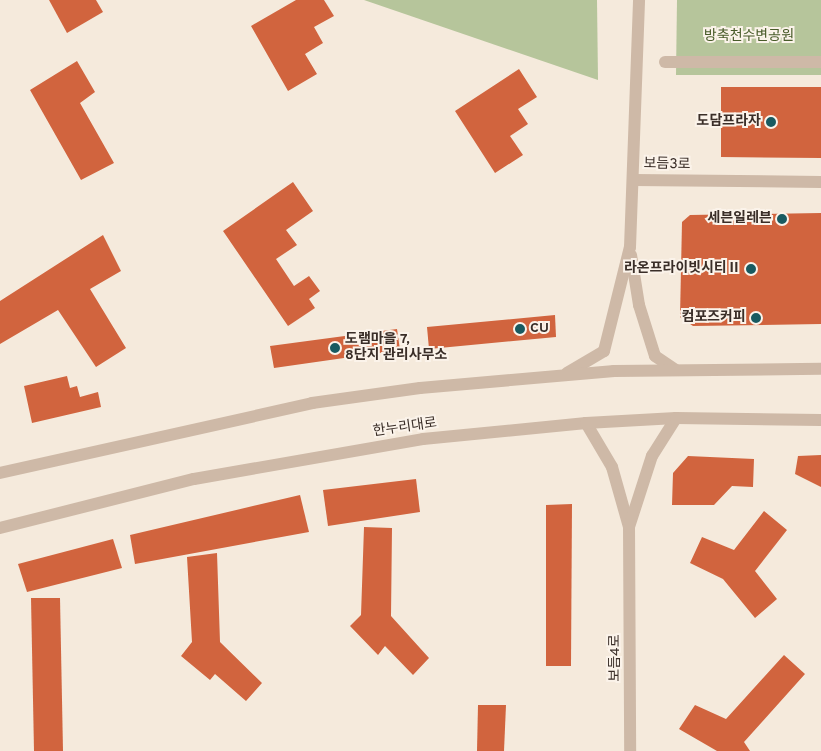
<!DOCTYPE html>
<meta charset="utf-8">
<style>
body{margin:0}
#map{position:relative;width:821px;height:751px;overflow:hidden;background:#f5eadc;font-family:Overpass,"Noto Sans KR",sans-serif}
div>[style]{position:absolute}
.green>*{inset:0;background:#b6c59b}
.building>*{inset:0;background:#d1643e}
.pedestrian>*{height:12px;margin:-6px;padding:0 6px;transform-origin:6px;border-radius:6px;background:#ceb9a7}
.minor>*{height:12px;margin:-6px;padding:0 6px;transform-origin:6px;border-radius:6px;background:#ceb9a7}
.tertiary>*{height:12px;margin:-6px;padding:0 6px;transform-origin:6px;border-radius:6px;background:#ceb9a7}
.dots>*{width:14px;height:14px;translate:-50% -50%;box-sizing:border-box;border:2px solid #fbf3ea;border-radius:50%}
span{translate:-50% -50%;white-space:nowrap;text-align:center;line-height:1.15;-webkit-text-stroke:4px #fbf3ea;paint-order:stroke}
.park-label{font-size:14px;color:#485b29}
.poi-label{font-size:14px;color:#3a2e28;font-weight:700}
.right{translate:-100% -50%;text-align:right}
.left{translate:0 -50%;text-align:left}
.street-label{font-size:14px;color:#3a2e28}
</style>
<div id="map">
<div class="green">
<i style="clip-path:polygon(364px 0,597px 0,598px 80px)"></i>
<i style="clip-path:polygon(677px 0,821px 0,821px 75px,676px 75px)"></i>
</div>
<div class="building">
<i style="clip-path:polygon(49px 0,96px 0,103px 12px,67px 33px)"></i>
<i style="clip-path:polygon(296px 0,324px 0,334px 16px,314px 27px,323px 43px,305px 54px,317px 74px,288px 91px,251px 26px)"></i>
<i style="clip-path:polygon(77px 61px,95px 92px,80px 103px,114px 163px,81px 180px,30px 90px)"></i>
<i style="clip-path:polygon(519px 69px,537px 97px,518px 109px,528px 124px,510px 136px,523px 155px,495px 173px,455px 111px)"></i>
<i style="clip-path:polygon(721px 87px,821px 87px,821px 158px,721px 157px)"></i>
<i style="clip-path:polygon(293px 182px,313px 211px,286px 230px,297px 245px,276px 259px,294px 286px,309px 276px,320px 291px,309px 299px,315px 308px,288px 326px,223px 231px)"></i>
<i style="clip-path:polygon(821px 213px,821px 324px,693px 326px,680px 317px,682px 222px,690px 215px)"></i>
<i style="clip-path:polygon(103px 235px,121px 271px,90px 289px,126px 348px,96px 367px,58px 310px,0 344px,0 301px)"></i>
<i style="clip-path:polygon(555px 315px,556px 337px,429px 349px,427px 327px)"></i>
<i style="clip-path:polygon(397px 329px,400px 350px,274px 368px,270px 346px)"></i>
<i style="clip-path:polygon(67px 376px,70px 388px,77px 386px,80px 397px,98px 392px,101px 407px,32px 423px,24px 386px)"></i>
<i style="clip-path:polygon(821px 455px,821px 487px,795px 474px,798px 456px)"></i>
<i style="clip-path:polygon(688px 456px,754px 459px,753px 487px,732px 486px,714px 505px,672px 505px,673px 473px)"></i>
<i style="clip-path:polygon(416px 479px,420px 512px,328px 526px,323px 490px)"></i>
<i style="clip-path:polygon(300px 495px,309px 532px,135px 564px,130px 535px)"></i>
<i style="clip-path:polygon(572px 504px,571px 666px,546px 666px,546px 505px)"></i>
<i style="clip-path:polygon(764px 511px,787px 530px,755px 571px,777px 599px,755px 618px,723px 579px,690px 563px,702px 537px,734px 550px)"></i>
<i style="clip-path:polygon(364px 527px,392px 528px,391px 616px,429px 658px,413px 675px,385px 646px,378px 655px,350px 626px,361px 615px)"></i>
<i style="clip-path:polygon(113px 539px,122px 568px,27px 592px,18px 564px)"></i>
<i style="clip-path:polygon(217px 553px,220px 642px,262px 683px,246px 701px,215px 674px,210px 680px,181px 656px,192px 642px,187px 557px)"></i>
<i style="clip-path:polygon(31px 598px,60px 598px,63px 751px,34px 751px)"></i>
<i style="clip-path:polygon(784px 655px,805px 674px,744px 742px,750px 751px,717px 751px,679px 729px,695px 705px,726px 719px)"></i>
<i style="clip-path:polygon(478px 705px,506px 705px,504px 751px,477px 751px)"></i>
</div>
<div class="pedestrian">
<i style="left:665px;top:62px;width:156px"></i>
</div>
<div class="minor">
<i style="left:634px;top:180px;width:187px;rotate:0.6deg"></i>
</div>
<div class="tertiary">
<i style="left:631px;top:255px;width:51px;rotate:80.9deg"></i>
<i style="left:639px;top:305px;width:53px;rotate:72.6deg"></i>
<i style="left:655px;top:356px;width:25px;rotate:34deg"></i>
<i style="left:567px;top:373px;width:43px;rotate:-30.7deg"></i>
<i style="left:604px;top:351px;width:107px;rotate:-76deg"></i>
<i style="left:630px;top:247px;width:247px;rotate:-87.9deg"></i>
<i style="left:586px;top:423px;width:51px;rotate:59.4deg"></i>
<i style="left:612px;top:467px;width:62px;rotate:74.2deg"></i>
<i style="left:629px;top:527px;width:224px;rotate:89.7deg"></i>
<i style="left:0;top:473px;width:320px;rotate:-12.6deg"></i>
<i style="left:312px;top:403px;width:109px;rotate:-7.9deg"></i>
<i style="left:420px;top:388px;width:195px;rotate:-5deg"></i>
<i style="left:614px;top:371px;width:207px;rotate:-0.6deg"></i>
<i style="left:629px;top:527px;width:75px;rotate:-72.1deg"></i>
<i style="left:652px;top:456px;width:45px;rotate:-57.7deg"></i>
<i style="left:0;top:528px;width:200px;rotate:-14.2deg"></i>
<i style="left:194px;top:479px;width:232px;rotate:-9.9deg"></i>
<i style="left:423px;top:439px;width:164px;rotate:-5.6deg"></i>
<i style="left:586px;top:423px;width:90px;rotate:-3.2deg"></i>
<i style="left:676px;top:418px;width:145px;rotate:0.8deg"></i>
</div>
<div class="dots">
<i style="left:771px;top:122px;background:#195a60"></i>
<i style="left:782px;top:219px;background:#195a60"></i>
<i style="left:751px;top:269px;background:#195a60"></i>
<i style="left:756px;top:318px;background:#195a60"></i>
<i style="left:520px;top:329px;background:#195a60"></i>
<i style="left:335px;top:348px;background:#195a60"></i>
</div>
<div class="park-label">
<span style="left:749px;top:37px">방축천수변공원</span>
</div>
<div class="poi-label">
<span class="right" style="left:761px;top:122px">도담프라자</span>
<span class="right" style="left:772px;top:219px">세븐일레븐</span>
<span class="right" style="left:741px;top:269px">라온프라이빗시티Ⅱ</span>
<span class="right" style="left:746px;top:318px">컴포즈커피</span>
<span class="left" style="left:530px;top:329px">CU</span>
<span class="left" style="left:345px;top:348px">도램마을 7,<br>8단지 관리사무소</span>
</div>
<div class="street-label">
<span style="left:667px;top:165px;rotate:1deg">보듬3로</span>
<span style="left:405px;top:428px;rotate:-8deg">한누리대로</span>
<span style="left:616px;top:658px;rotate:-90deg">보듬4로</span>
</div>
</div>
